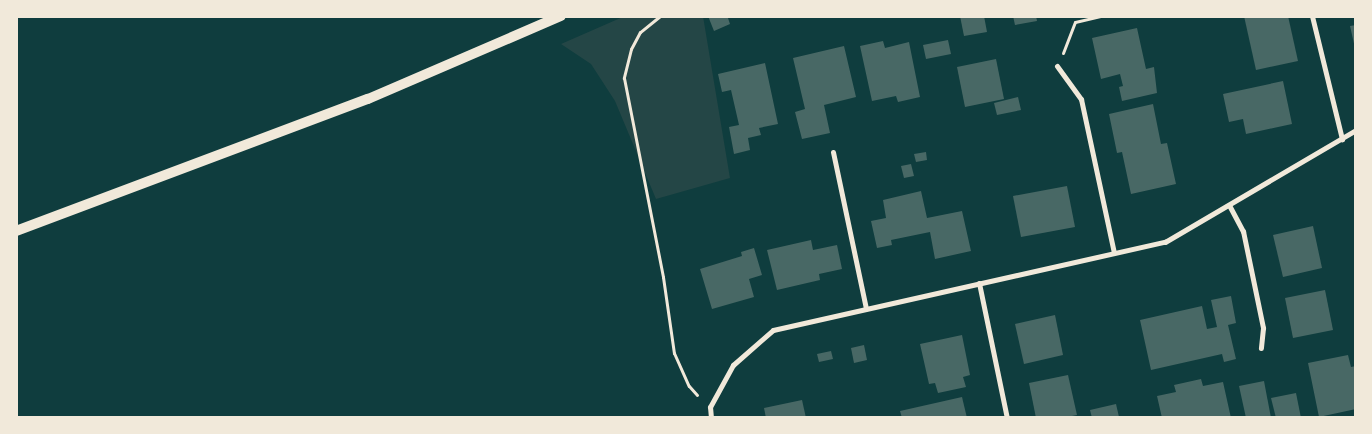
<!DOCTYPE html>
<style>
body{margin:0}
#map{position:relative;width:1372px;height:434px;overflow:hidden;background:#0f3d3e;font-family:"Sofia Sans Condensed",sans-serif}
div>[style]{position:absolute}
.green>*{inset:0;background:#244646}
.building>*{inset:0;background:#486865}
.path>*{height:3px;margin:-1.5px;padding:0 1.5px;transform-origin:1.5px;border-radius:1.5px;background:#f1e9da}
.minor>*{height:5px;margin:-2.5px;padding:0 2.5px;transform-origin:2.5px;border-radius:2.5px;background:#f1e9da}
.secondary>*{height:10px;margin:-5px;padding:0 5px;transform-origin:5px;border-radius:5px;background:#f1e9da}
span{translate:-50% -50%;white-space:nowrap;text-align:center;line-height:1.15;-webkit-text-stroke:5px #f1e9da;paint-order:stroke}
.frame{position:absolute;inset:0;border:18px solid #f1e9da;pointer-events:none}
</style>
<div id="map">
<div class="green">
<i style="clip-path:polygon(625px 16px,703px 16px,730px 178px,656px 199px,615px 101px,591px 64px,561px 44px)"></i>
</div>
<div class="building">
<i style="clip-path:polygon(708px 16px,731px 16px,728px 18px,730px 24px,714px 31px)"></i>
<i style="clip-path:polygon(960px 16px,984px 16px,987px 32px,964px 36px)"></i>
<i style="clip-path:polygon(1013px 16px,1036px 16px,1037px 21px,1015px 25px)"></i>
<i style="clip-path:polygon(1244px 16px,1288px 16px,1298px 61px,1256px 70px)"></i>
<i style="clip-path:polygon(1356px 25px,1356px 48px,1355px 48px,1350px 26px)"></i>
<i style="clip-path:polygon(1137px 28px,1146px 69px,1154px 67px,1157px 93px,1122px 101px,1119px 87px,1123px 86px,1120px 74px,1101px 79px,1092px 38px)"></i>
<i style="clip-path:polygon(948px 40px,951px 54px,926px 59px,923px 45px)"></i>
<i style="clip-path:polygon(883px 41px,885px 48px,909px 42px,920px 97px,898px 102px,896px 96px,872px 101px,860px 46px)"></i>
<i style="clip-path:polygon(844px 46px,856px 97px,824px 105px,830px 133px,802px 139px,795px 112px,805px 109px,793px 58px)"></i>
<i style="clip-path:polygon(996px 59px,1004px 99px,965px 107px,957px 67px)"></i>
<i style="clip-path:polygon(765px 63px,778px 124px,759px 128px,761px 135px,748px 138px,750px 150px,734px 154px,729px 127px,739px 125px,731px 90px,722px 92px,718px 74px)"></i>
<i style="clip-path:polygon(1283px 81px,1292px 124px,1246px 134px,1243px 119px,1229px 122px,1223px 94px)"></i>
<i style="clip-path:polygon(1018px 97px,1021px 110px,997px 115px,994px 103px)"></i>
<i style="clip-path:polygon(1153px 104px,1161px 144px,1167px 143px,1176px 184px,1131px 194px,1122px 152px,1117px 153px,1109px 114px)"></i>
<i style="clip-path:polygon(926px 152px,927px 160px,916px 162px,914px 154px)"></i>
<i style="clip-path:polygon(911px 164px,914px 176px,904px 178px,901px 166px)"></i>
<i style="clip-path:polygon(1067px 186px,1075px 227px,1021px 237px,1013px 196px)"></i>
<i style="clip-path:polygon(921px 191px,927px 218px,962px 211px,971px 251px,935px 259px,930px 232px,891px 240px,892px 245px,877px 248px,871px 221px,886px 218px,883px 200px)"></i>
<i style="clip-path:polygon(1313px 226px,1322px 268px,1283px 277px,1273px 235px)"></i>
<i style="clip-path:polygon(811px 240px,813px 250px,837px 245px,842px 269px,819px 274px,820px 280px,777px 290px,767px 250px)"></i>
<i style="clip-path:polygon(754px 248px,762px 275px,749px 279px,754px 297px,712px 309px,700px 269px,742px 256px,741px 252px)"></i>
<i style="clip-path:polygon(1325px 290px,1333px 330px,1293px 338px,1285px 298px)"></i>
<i style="clip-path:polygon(1231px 296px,1236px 323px,1228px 325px,1236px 359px,1224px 362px,1222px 354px,1151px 370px,1140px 320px,1202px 306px,1207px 329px,1217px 327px,1211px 300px)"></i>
<i style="clip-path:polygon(1055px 315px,1063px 355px,1024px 364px,1015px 324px)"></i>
<i style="clip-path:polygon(962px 335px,970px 375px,963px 377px,966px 387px,938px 393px,935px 383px,929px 384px,920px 344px)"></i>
<i style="clip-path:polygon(864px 345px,867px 360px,854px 363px,851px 348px)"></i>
<i style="clip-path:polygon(831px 351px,833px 359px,819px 362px,817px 354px)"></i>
<i style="clip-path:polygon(1348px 355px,1351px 367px,1356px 366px,1356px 409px,1319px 417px,1308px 363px)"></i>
<i style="clip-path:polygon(1068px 375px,1077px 415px,1062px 418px,1036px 418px,1029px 383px)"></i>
<i style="clip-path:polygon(1201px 379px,1203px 386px,1223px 382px,1231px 418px,1162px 418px,1157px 396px,1176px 392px,1174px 385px)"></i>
<i style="clip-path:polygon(1264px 381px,1271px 418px,1246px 418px,1239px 386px)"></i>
<i style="clip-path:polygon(1296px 393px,1301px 418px,1276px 418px,1271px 398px)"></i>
<i style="clip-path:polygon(962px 397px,967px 418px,902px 418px,900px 411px)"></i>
<i style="clip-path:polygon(802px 400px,806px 418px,766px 418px,764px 408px)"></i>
<i style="clip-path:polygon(1116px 404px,1119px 417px,1092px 418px,1090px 410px)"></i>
</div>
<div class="path">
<i style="left:660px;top:16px;width:26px;rotate:141deg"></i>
<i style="left:640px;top:32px;width:19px;rotate:118deg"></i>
<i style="left:631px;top:49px;width:30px;rotate:104deg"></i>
<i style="left:624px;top:78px;width:203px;rotate:78.9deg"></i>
<i style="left:663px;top:277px;width:77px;rotate:81.8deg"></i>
<i style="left:674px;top:353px;width:36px;rotate:66deg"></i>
<i style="left:689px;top:386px;width:12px;rotate:48deg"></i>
<i style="left:1063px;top:53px;width:33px;rotate:-69deg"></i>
<i style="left:1075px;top:22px;width:26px;rotate:-13deg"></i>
</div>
<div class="minor">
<i style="left:1312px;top:16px;width:127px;rotate:76.3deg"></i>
<i style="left:1057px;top:66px;width:41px;rotate:54deg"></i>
<i style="left:1081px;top:99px;width:157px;rotate:77.9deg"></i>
<i style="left:833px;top:152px;width:160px;rotate:78.1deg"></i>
<i style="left:1229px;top:205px;width:30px;rotate:62deg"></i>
<i style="left:1243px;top:231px;width:99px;rotate:78.3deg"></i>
<i style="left:1263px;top:328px;width:20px;rotate:96deg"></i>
<i style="left:979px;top:283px;width:138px;rotate:78.3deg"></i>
<i style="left:711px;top:418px;width:11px;rotate:-95deg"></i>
<i style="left:710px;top:407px;width:48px;rotate:-61.3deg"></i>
<i style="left:733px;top:365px;width:53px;rotate:-41.2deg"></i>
<i style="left:773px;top:330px;width:402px;rotate:-12.7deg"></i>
<i style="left:1165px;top:242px;width:221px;rotate:-30.4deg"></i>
</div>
<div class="secondary">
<i style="left:16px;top:231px;width:376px;rotate:-20.6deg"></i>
<i style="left:368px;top:99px;width:210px;rotate:-23.3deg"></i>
</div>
<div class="frame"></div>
</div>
